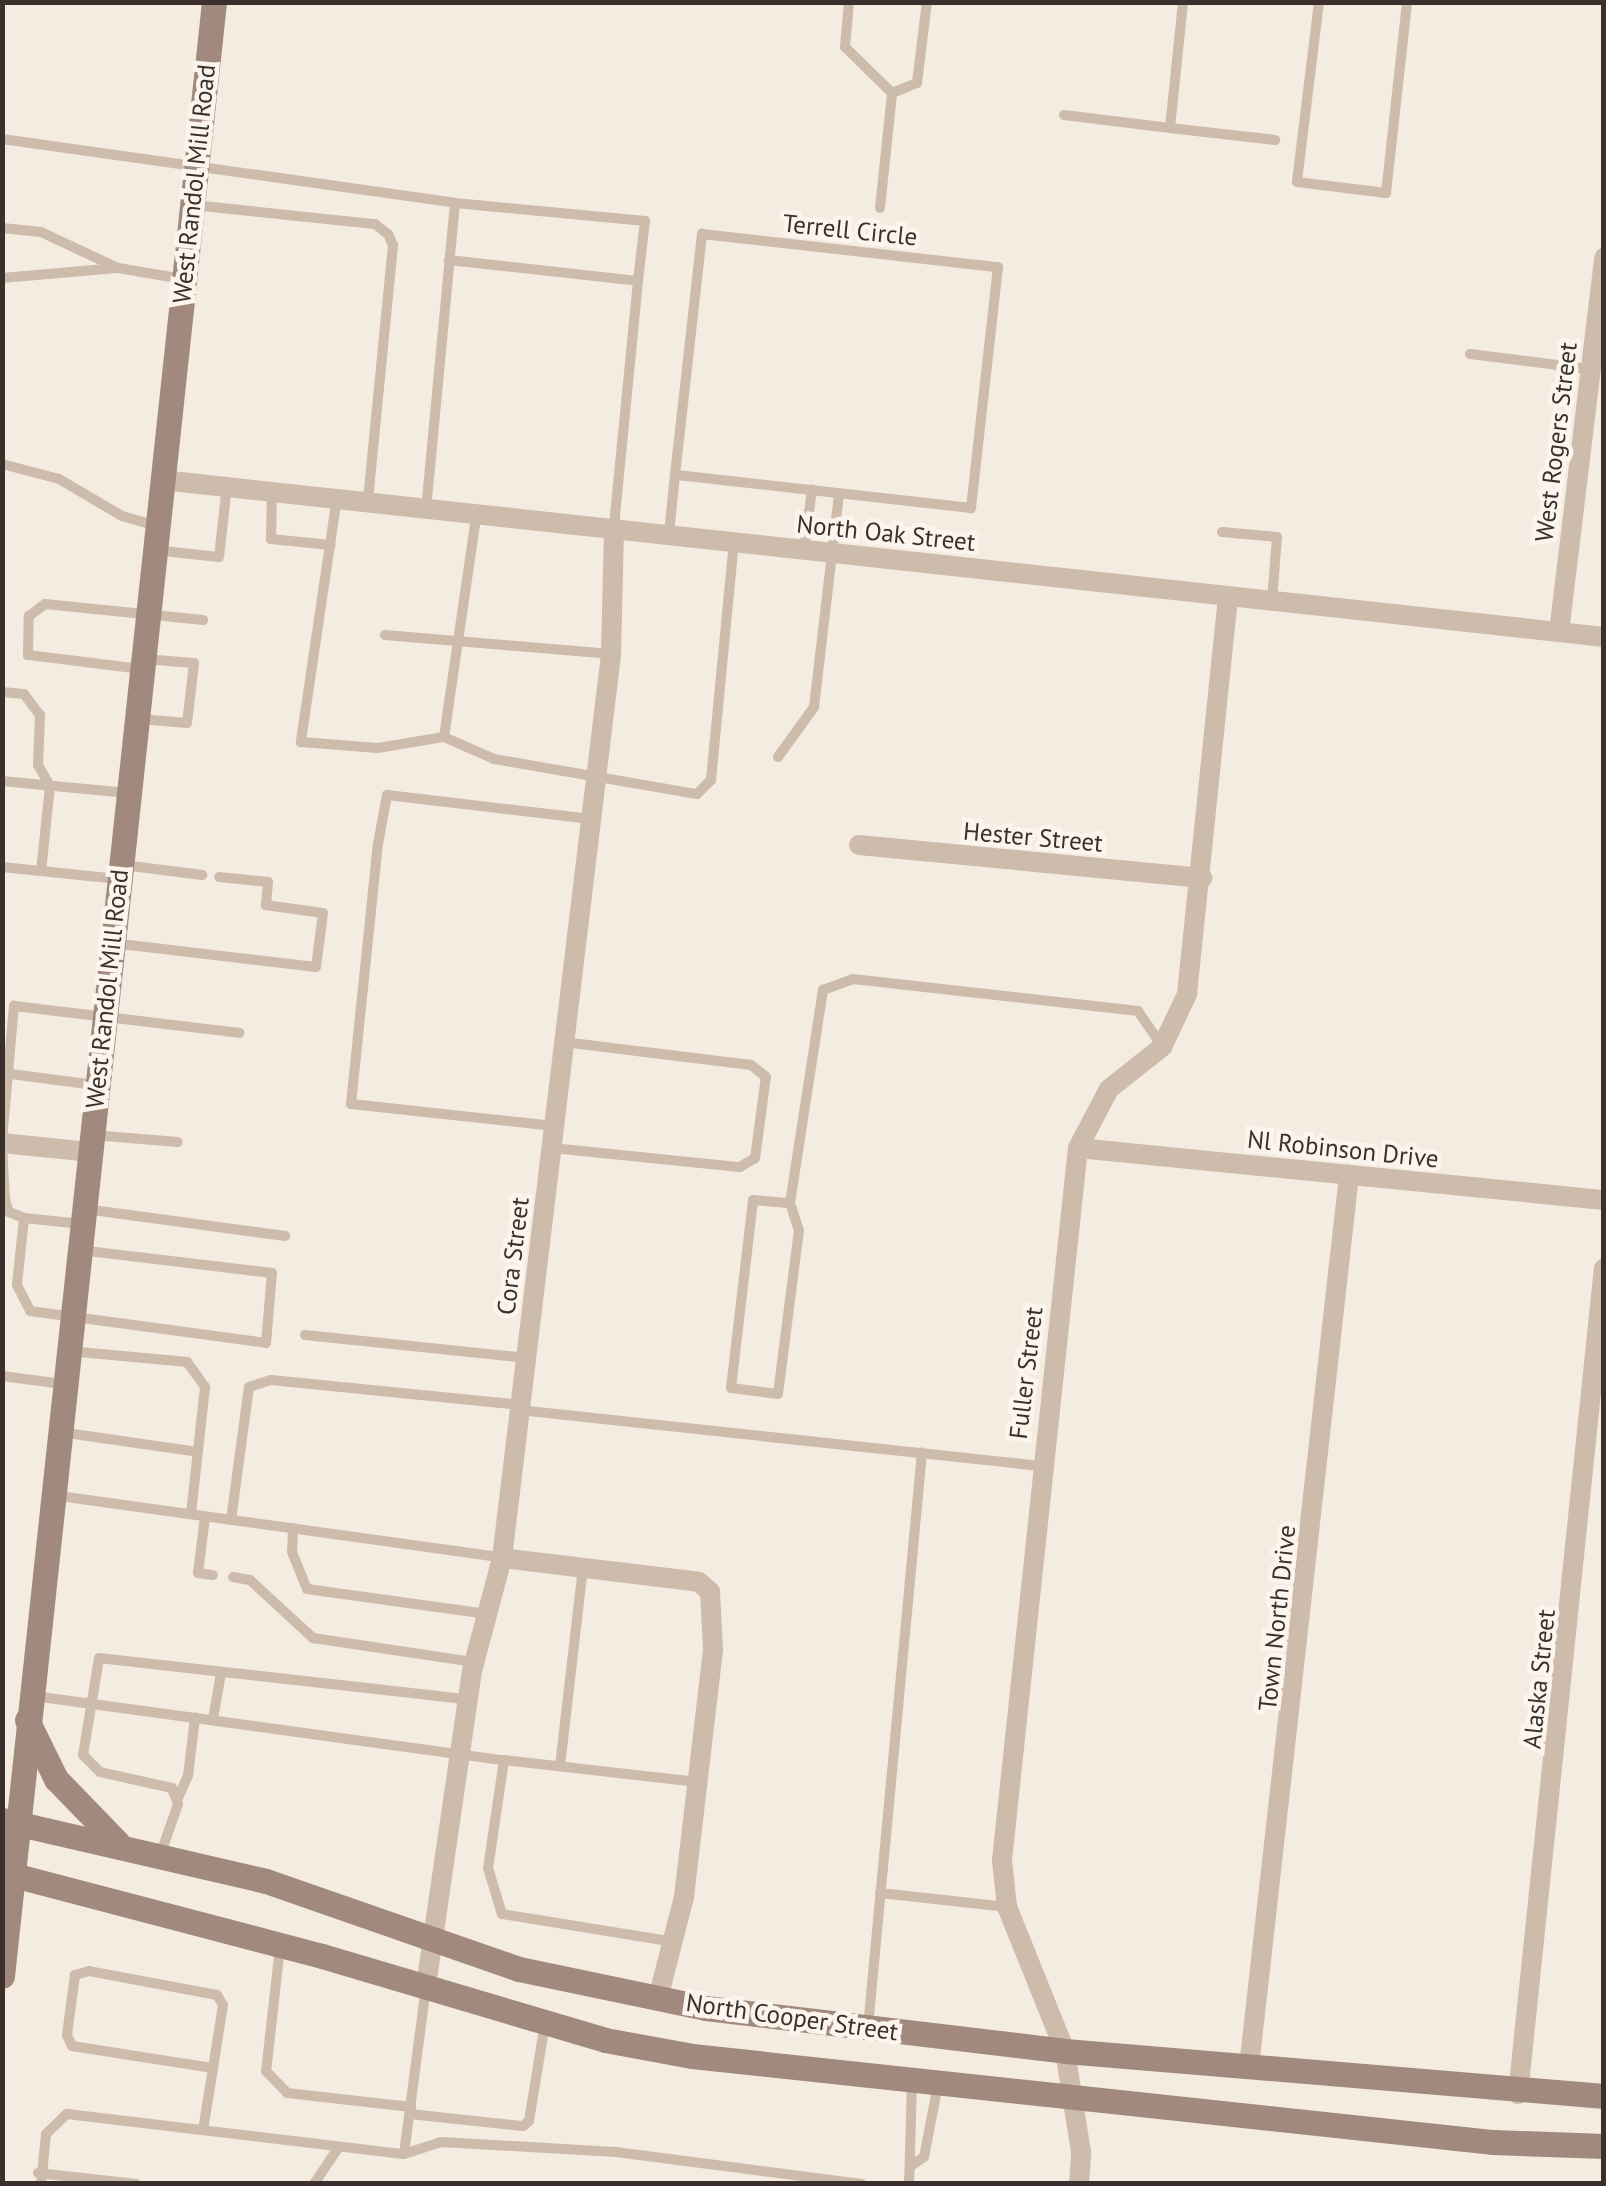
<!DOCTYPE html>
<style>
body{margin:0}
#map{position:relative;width:1606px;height:2186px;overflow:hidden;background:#f4ebe1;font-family:"PT Sans",sans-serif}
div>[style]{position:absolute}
.lane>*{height:10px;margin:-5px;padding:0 5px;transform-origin:5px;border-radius:5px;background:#cdbbac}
.street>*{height:20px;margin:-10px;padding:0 10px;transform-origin:10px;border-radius:10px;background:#cdbbac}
.secondary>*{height:25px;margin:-12.5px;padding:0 12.5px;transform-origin:12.5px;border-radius:12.5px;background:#a18a7d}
span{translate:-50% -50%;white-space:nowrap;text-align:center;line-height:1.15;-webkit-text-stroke:9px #fbf5ee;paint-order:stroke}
.street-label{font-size:25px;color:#3b302b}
.frame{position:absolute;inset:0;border:5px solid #3b302b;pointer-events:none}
</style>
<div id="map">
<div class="lane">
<i style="left:849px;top:2px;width:45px;rotate:95.1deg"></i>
<i style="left:845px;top:47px;width:66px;rotate:44.4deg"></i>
<i style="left:892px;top:93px;width:27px;rotate:-22deg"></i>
<i style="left:917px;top:83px;width:82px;rotate:-83deg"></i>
<i style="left:1319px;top:2px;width:181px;rotate:97deg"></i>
<i style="left:1297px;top:182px;width:90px;rotate:7deg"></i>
<i style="left:1386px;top:193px;width:192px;rotate:-83.7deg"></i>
<i style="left:1064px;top:115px;width:107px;rotate:7deg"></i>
<i style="left:1170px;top:128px;width:127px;rotate:-84.1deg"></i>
<i style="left:1170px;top:128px;width:106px;rotate:6.5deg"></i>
<i style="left:2px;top:139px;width:457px;rotate:8deg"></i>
<i style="left:455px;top:203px;width:305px;rotate:95.4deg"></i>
<i style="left:455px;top:203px;width:191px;rotate:5.4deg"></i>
<i style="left:645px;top:221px;width:60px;rotate:96.7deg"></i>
<i style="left:193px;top:205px;width:183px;rotate:6deg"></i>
<i style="left:375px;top:224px;width:16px;rotate:38deg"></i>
<i style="left:388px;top:234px;width:12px;rotate:66deg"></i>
<i style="left:393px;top:245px;width:257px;rotate:95.6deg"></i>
<i style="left:880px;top:208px;width:116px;rotate:-84deg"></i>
<i style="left:2px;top:228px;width:39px;rotate:6deg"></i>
<i style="left:41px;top:232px;width:85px;rotate:25.1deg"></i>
<i style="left:118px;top:268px;width:66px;rotate:9.6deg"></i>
<i style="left:702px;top:234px;width:298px;rotate:6.4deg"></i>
<i style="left:998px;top:267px;width:243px;rotate:96.4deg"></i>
<i style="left:971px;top:508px;width:298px;rotate:-173.6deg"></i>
<i style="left:675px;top:475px;width:243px;rotate:-83.6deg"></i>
<i style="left:449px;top:260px;width:190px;rotate:6.3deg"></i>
<i style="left:638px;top:281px;width:247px;rotate:95.6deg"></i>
<i style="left:2px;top:278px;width:115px;rotate:-5deg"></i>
<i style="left:1470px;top:354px;width:120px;rotate:7.2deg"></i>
<i style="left:2px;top:464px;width:59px;rotate:14.7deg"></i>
<i style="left:59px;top:479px;width:73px;rotate:30.4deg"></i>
<i style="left:122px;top:516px;width:35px;rotate:16deg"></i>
<i style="left:272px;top:492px;width:47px;rotate:91.2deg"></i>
<i style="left:271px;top:539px;width:60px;rotate:5.7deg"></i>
<i style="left:337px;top:497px;width:248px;rotate:98.4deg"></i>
<i style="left:301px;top:742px;width:77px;rotate:4.5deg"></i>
<i style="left:378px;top:748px;width:67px;rotate:-9.5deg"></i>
<i style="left:444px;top:737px;width:55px;rotate:23.7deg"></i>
<i style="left:494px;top:759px;width:206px;rotate:9.8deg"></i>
<i style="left:697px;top:794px;width:20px;rotate:-45deg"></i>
<i style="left:711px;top:780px;width:239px;rotate:-84.5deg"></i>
<i style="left:1222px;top:532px;width:55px;rotate:5.2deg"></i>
<i style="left:1277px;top:537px;width:63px;rotate:94.5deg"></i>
<i style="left:669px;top:533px;width:58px;rotate:-84.1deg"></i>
<i style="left:804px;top:549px;width:60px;rotate:-82.3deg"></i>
<i style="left:155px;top:550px;width:64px;rotate:6.2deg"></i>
<i style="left:219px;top:557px;width:71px;rotate:-83.6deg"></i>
<i style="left:385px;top:635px;width:227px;rotate:4.8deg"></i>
<i style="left:141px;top:669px;width:114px;rotate:-172.9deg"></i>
<i style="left:28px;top:655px;width:39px;rotate:-89deg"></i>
<i style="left:29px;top:616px;width:20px;rotate:-37deg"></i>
<i style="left:45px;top:604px;width:159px;rotate:5.8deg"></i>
<i style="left:2px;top:692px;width:22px;rotate:5deg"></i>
<i style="left:24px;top:694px;width:26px;rotate:53deg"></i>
<i style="left:40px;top:715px;width:50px;rotate:92.3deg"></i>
<i style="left:38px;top:765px;width:24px;rotate:60deg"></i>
<i style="left:50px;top:786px;width:85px;rotate:96deg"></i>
<i style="left:140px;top:719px;width:47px;rotate:4.9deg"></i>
<i style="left:187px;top:723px;width:60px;rotate:-83.3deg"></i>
<i style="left:194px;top:663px;width:50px;rotate:-175.4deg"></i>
<i style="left:444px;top:737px;width:227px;rotate:-81.7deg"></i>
<i style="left:778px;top:757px;width:62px;rotate:-54.2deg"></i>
<i style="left:814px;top:707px;width:215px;rotate:-83.3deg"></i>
<i style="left:2px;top:781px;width:126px;rotate:5.5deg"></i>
<i style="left:123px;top:865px;width:80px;rotate:7.2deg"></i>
<i style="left:2px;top:867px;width:117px;rotate:5.9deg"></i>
<i style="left:112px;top:943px;width:205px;rotate:6.7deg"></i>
<i style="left:316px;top:967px;width:54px;rotate:-82.6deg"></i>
<i style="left:323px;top:913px;width:58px;rotate:-172deg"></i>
<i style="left:266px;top:905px;width:23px;rotate:-85deg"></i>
<i style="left:268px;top:882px;width:49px;rotate:-174.2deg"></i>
<i style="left:3px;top:1073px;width:93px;rotate:7.4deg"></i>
<i style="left:554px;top:1126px;width:204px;rotate:-173.8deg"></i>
<i style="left:351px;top:1104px;width:261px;rotate:-84.1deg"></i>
<i style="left:378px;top:844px;width:50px;rotate:-79.6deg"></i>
<i style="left:387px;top:795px;width:206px;rotate:6.7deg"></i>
<i style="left:93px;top:1135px;width:85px;rotate:4.7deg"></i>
<i style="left:2px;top:1140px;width:135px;rotate:-84.9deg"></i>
<i style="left:14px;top:1006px;width:227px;rotate:6.8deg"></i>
<i style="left:2px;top:1145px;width:55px;rotate:86.9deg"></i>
<i style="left:5px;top:1200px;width:13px;rotate:72deg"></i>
<i style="left:9px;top:1212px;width:16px;rotate:22deg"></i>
<i style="left:24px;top:1218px;width:67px;rotate:96deg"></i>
<i style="left:17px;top:1285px;width:29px;rotate:63deg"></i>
<i style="left:30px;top:1311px;width:238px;rotate:7.7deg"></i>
<i style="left:266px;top:1343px;width:70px;rotate:-85.1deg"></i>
<i style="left:272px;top:1273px;width:193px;rotate:-173.2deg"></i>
<i style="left:552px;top:1148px;width:189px;rotate:5.8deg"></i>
<i style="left:740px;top:1167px;width:17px;rotate:-31deg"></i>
<i style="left:755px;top:1158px;width:82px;rotate:-82.3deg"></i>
<i style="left:766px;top:1077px;width:19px;rotate:-141deg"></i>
<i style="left:751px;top:1065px;width:187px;rotate:-173deg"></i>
<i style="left:790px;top:1203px;width:28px;rotate:72deg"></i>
<i style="left:799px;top:1230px;width:165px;rotate:97.3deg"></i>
<i style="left:778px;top:1394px;width:47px;rotate:-172.7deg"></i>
<i style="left:731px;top:1388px;width:189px;rotate:-83.3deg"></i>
<i style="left:753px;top:1200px;width:37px;rotate:5deg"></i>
<i style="left:790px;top:1203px;width:216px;rotate:-81.2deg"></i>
<i style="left:823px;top:990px;width:32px;rotate:-20deg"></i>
<i style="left:853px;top:979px;width:287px;rotate:6.4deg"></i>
<i style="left:1138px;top:1011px;width:42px;rotate:55.6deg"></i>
<i style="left:85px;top:1209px;width:202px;rotate:7.7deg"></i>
<i style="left:24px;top:1218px;width:58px;rotate:5.9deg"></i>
<i style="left:305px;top:1335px;width:222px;rotate:5.9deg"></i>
<i style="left:68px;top:1351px;width:120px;rotate:5.3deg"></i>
<i style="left:187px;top:1362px;width:31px;rotate:54deg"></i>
<i style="left:205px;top:1387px;width:128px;rotate:96.3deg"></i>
<i style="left:2px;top:1376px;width:61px;rotate:7.6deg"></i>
<i style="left:519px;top:1410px;width:524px;rotate:6.13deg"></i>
<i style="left:60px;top:1432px;width:139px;rotate:8.2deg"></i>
<i style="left:52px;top:1495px;width:453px;rotate:7.9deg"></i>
<i style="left:205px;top:1517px;width:56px;rotate:97.1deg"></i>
<i style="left:198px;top:1573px;width:15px;rotate:8deg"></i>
<i style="left:231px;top:1520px;width:134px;rotate:-82.3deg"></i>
<i style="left:249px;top:1387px;width:23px;rotate:-18deg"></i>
<i style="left:271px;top:1380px;width:250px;rotate:5.7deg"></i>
<i style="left:293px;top:1528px;width:24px;rotate:92deg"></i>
<i style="left:292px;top:1552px;width:40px;rotate:68deg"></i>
<i style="left:307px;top:1589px;width:182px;rotate:7.9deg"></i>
<i style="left:233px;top:1577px;width:17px;rotate:10deg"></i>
<i style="left:250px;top:1580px;width:86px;rotate:42.6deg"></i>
<i style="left:313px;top:1638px;width:163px;rotate:8.5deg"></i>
<i style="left:34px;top:1696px;width:474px;rotate:7.8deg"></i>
<i style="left:504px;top:1760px;width:109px;rotate:98.4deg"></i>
<i style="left:488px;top:1868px;width:48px;rotate:73.1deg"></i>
<i style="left:502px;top:1914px;width:175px;rotate:9.2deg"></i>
<i style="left:213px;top:1719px;width:47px;rotate:-80.1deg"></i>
<i style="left:504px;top:1760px;width:195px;rotate:6.5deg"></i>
<i style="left:560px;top:1766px;width:199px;rotate:-83.4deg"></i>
<i style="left:178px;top:1798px;width:24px;rotate:-66deg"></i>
<i style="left:188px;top:1776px;width:59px;rotate:-83.2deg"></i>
<i style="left:161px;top:1853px;width:52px;rotate:-70.9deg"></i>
<i style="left:178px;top:1804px;width:17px;rotate:-111deg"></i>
<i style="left:172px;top:1788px;width:74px;rotate:-167.5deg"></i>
<i style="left:100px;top:1772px;width:24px;rotate:-135deg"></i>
<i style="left:83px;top:1755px;width:98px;rotate:-80.6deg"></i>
<i style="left:99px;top:1658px;width:370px;rotate:6.4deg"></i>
<i style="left:880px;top:1893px;width:128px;rotate:6.3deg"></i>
<i style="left:280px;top:1947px;width:125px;rotate:96.4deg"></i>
<i style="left:266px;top:2071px;width:30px;rotate:46deg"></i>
<i style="left:287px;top:2093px;width:125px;rotate:6.4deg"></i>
<i style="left:868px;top:2027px;width:577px;rotate:-84.63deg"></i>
<i style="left:410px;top:2114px;width:114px;rotate:6.1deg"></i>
<i style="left:523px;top:2126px;width:8px;rotate:-40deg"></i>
<i style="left:529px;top:2121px;width:99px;rotate:-80.7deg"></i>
<i style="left:203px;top:2130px;width:63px;rotate:-80.8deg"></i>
<i style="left:213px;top:2068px;width:64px;rotate:-81deg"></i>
<i style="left:223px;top:2005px;width:12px;rotate:-121deg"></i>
<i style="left:217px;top:1995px;width:130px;rotate:-169.4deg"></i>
<i style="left:89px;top:1971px;width:15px;rotate:164deg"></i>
<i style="left:75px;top:1975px;width:61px;rotate:97.6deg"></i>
<i style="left:67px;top:2035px;width:12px;rotate:66deg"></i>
<i style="left:72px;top:2046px;width:143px;rotate:8.9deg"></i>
<i style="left:404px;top:2154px;width:169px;rotate:-82.5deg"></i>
<i style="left:912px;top:2165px;width:14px;rotate:-34deg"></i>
<i style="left:924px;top:2157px;width:74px;rotate:-79.1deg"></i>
<i style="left:38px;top:2173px;width:99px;rotate:6.4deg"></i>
<i style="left:41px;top:2184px;width:50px;rotate:-84.3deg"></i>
<i style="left:46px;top:2134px;width:29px;rotate:-44deg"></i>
<i style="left:67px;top:2114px;width:339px;rotate:6.8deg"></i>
<i style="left:404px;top:2154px;width:39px;rotate:-18deg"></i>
<i style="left:441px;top:2142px;width:175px;rotate:3.3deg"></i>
<i style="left:616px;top:2152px;width:248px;rotate:7.4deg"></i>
<i style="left:314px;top:2184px;width:43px;rotate:-56.3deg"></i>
<i style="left:909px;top:2184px;width:102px;rotate:-88.3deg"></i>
</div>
<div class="street">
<i style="left:162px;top:480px;width:1451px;rotate:6.21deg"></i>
<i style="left:1559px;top:632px;width:377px;rotate:-83.1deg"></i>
<i style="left:859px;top:845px;width:345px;rotate:5.5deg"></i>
<i style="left:2px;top:1143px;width:88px;rotate:5.8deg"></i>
<i style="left:1078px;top:1148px;width:529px;rotate:5.65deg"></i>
<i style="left:502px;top:1558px;width:198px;rotate:6.9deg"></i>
<i style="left:699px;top:1582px;width:15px;rotate:42deg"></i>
<i style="left:710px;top:1592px;width:58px;rotate:87deg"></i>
<i style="left:713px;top:1650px;width:249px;rotate:96.7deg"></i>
<i style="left:684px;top:1897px;width:104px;rotate:104.4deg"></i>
<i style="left:426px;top:1986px;width:318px;rotate:-81.7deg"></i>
<i style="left:472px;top:1671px;width:117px;rotate:-75.1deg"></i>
<i style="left:502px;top:1558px;width:911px;rotate:-83.12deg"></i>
<i style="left:611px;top:654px;width:127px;rotate:-88.6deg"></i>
<i style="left:1249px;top:2067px;width:898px;rotate:-83.6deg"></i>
<i style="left:1518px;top:2094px;width:830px;rotate:-84.06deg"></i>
<i style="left:1079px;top:2184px;width:32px;rotate:-86deg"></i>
<i style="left:1081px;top:2152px;width:102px;rotate:-99deg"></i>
<i style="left:1065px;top:2051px;width:155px;rotate:-111.9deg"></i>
<i style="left:1007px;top:1907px;width:47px;rotate:-96.1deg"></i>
<i style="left:1002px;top:1860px;width:716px;rotate:-83.91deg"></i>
<i style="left:1078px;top:1148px;width:67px;rotate:-62.3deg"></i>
<i style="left:1109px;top:1089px;width:68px;rotate:-38.4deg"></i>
<i style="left:1162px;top:1047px;width:59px;rotate:-64.7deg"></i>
<i style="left:1187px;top:994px;width:400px;rotate:-84.1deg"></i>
</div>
<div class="secondary">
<i style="left:27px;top:1720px;width:66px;rotate:63.8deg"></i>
<i style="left:56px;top:1779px;width:89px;rotate:45.9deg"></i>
<i style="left:2px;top:1820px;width:271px;rotate:13deg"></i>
<i style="left:266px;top:1881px;width:268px;rotate:19.2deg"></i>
<i style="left:519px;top:1969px;width:191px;rotate:11.8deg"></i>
<i style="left:706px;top:2008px;width:362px;rotate:6.8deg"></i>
<i style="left:1065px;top:2051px;width:541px;rotate:4.77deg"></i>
<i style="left:2px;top:1872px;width:331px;rotate:14.7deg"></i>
<i style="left:322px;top:1956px;width:295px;rotate:16.5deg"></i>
<i style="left:605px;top:2040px;width:88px;rotate:10.4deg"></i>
<i style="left:692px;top:2056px;width:806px;rotate:6.13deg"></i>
<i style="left:1493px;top:2142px;width:111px;rotate:2.1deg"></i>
<i style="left:2px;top:1976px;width:1985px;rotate:-83.87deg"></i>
</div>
<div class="street-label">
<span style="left:194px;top:184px;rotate:-84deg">West Randol Mill Road</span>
<span style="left:850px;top:230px;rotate:6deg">Terrell Circle</span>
<span style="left:1556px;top:442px;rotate:-83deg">West Rogers Street</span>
<span style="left:886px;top:533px;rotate:6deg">North Oak Street</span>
<span style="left:1033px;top:837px;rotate:5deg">Hester Street</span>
<span style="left:107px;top:989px;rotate:-84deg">West Randol Mill Road</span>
<span style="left:1343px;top:1149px;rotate:6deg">Nl Robinson Drive</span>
<span style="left:513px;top:1256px;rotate:-83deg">Cora Street</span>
<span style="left:1026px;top:1373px;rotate:-83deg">Fuller Street</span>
<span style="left:1277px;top:1618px;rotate:-84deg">Town North Drive</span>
<span style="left:1539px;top:1679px;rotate:-84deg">Alaska Street</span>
<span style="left:792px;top:2017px;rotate:8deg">North Cooper Street</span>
</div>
<div class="frame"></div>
</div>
